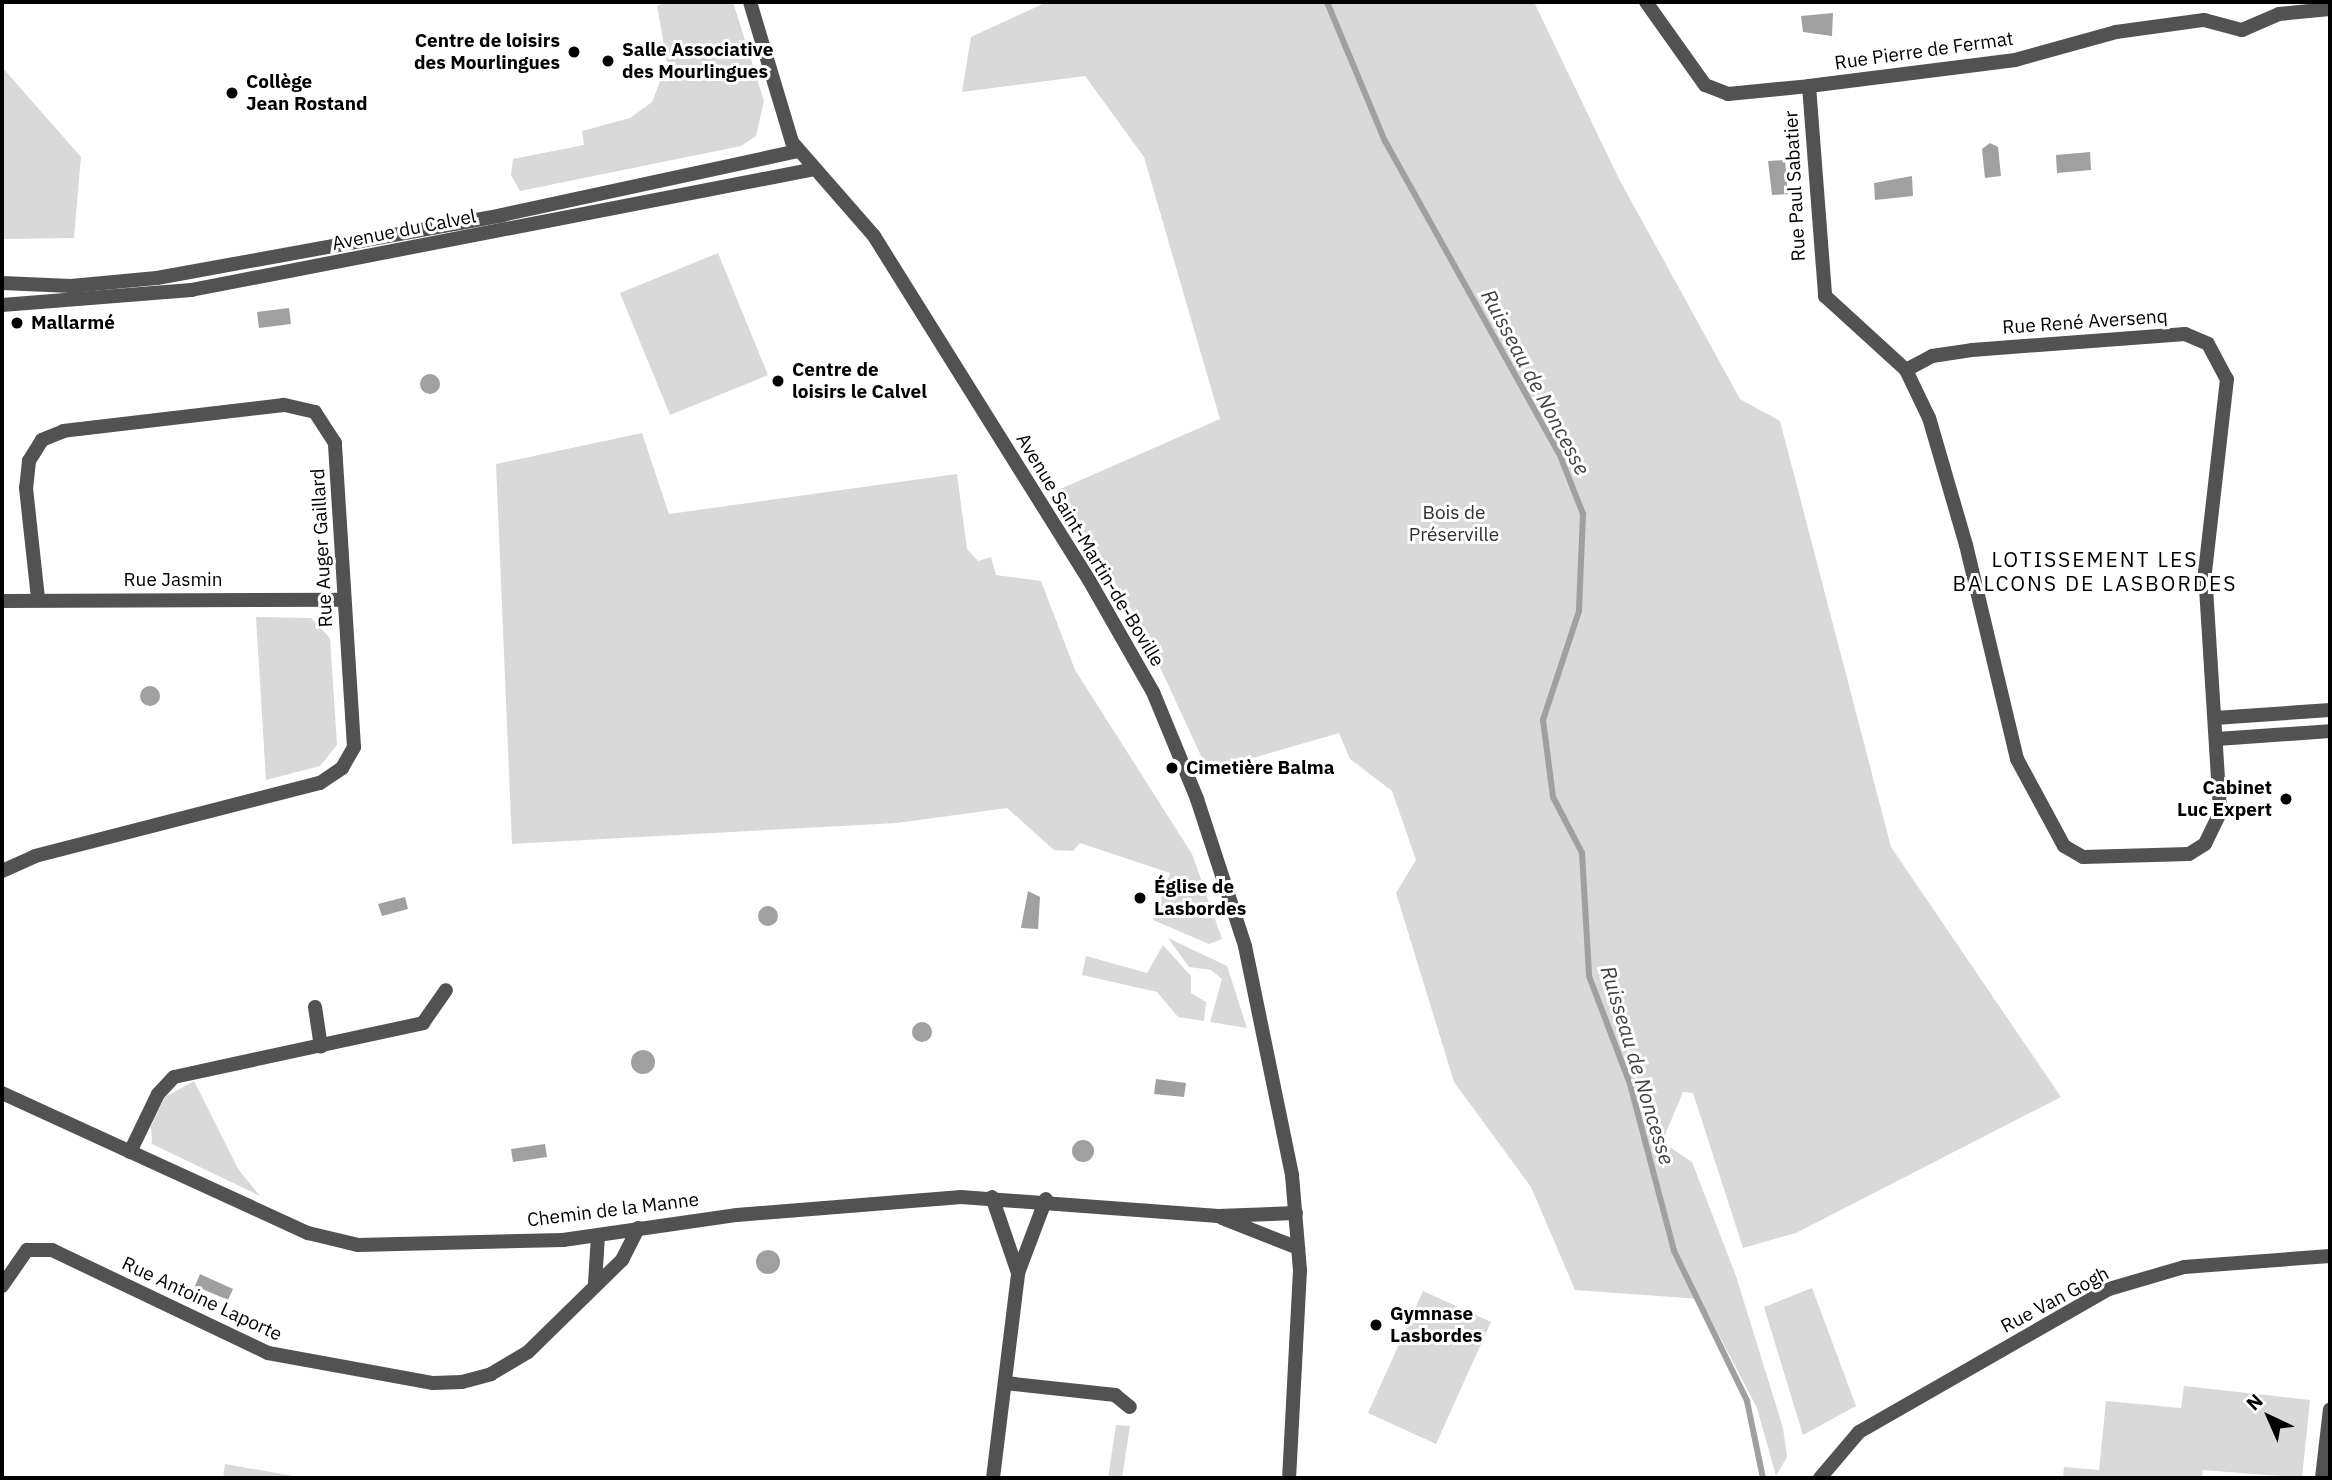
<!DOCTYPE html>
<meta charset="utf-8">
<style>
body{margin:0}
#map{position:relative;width:2332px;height:1480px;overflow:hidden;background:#fff;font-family:"IBM Plex Sans",sans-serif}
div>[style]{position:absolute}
.green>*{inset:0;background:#d9d9d9}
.water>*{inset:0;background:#a0a0a0}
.round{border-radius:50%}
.stream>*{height:6px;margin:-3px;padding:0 3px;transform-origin:3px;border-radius:3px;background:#a0a0a0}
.minor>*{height:14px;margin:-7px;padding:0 7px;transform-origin:7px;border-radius:7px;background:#525252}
.tertiary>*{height:14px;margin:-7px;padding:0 7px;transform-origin:7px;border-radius:7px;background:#525252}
.dots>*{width:19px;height:19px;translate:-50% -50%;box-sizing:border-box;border:4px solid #fff;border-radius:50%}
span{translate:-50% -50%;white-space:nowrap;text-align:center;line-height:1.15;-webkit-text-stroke:6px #fff;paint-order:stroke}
.poi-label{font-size:19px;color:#000;font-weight:700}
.right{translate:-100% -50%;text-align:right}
.left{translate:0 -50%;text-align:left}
.street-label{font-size:19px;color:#000}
.park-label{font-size:19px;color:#303030}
.water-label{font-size:21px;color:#414141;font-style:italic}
.neighbourhood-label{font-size:21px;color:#000;letter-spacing:2px}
.frame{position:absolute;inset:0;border:4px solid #000;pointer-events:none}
.north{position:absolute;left:2234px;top:1382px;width:70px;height:70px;-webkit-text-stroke:5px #fff;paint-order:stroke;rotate:316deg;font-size:19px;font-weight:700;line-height:28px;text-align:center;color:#000}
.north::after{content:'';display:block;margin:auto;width:24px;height:32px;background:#000;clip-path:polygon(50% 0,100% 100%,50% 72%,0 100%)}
</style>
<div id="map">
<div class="green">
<i style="clip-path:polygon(668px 2px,733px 2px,764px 101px,756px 136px,741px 146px,520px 191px,511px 175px,513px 159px,584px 145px,582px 131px,630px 118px,652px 102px,667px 63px,657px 6px)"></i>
<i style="clip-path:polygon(1047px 2px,1534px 2px,1619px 179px,1740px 399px,1780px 421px,1891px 847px,2061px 1097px,1796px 1233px,1743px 1248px,1693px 1093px,1683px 1092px,1662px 1142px,1692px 1162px,1736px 1276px,1783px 1428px,1787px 1457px,1776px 1476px,1757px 1408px,1700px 1299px,1575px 1290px,1531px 1187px,1454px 1082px,1396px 893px,1416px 860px,1392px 791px,1350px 759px,1339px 733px,1208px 771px,1139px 622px,1058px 490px,1220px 419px,1144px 157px,1085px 76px,962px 92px,971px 37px)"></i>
<i style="clip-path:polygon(2px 67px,81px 157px,74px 238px,2px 239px)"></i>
<i style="clip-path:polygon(718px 253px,768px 375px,670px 415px,620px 293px)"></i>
<i style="clip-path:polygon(642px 433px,669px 514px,957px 474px,967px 549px,978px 561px,991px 557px,996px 575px,1041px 581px,1075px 670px,1192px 854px,1222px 939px,1209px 944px,1153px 920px,1170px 873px,1080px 843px,1073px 851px,1054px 850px,1007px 808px,897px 823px,512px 844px,496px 464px)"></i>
<i style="clip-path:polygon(256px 617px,311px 618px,330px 638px,337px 745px,320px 766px,266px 780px)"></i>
<i style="clip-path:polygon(1168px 938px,1227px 966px,1247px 1028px,1210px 1022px,1222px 979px,1211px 970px,1189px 967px)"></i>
<i style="clip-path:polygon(1163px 945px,1191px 976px,1191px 993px,1206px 1002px,1204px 1021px,1178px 1017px,1157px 992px,1082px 975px,1086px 956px,1147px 973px)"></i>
<i style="clip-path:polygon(194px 1081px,238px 1169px,260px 1196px,152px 1144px,151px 1126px,165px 1097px)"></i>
<i style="clip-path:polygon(1812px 1288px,1856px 1406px,1803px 1435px,1764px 1307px)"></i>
<i style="clip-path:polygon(1423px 1291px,1491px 1322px,1436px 1444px,1368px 1413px)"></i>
<i style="clip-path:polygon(2184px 1386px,2310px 1400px,2302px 1478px,2203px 1470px,2202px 1478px,2063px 1478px,2064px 1467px,2099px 1470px,2106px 1401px,2181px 1408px)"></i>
<i style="clip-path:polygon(1116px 1425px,1130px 1426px,1122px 1478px,1108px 1478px)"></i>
<i style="clip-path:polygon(225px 1464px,305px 1478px,223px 1478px)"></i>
</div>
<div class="water">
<i style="clip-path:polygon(1833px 13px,1832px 36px,1803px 32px,1801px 16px)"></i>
<i style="clip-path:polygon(1990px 143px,1998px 147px,2001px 176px,1985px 178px,1982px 149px)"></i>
<i style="clip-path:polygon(2090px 152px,2091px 170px,2057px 173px,2056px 155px)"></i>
<i style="clip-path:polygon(1785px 160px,1788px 194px,1772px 195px,1768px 161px)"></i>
<i style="clip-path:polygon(1912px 176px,1913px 196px,1875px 200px,1874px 183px)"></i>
<i style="clip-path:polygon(289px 308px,291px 324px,259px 328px,257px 312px)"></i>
<i class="round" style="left:420px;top:374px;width:20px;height:20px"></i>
<i class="round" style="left:140px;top:686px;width:20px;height:20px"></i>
<i style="clip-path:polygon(1028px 891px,1040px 897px,1038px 929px,1021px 928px)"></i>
<i style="clip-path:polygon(405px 897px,408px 909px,382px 916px,378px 904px)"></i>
<i class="round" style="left:758px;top:906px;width:20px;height:20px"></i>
<i class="round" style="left:912px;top:1022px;width:20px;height:20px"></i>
<i class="round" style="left:631px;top:1050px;width:24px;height:24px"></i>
<i style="clip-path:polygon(1156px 1079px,1186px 1083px,1184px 1097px,1154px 1094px)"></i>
<i class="round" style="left:1072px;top:1140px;width:22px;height:22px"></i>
<i style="clip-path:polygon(545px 1144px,547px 1157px,513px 1162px,511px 1149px)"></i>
<i class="round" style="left:756px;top:1250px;width:24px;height:24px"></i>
<i style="clip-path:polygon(200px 1274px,233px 1289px,228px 1300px,195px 1286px)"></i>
</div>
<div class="stream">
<i style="left:1327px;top:2px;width:151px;rotate:67.4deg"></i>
<i style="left:1385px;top:141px;width:357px;rotate:60.9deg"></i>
<i style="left:1559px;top:453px;width:66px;rotate:68.5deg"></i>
<i style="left:1583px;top:514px;width:97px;rotate:92.4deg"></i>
<i style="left:1579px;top:611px;width:115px;rotate:108.3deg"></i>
<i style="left:1543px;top:720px;width:78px;rotate:82.6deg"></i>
<i style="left:1553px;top:797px;width:63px;rotate:62.6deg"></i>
<i style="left:1582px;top:853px;width:123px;rotate:86.7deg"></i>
<i style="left:1589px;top:976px;width:116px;rotate:69.2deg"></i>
<i style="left:1630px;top:1084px;width:173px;rotate:75.2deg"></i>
<i style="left:1674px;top:1251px;width:167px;rotate:64deg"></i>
<i style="left:1747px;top:1401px;width:79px;rotate:78.3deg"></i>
</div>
<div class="minor">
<i style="left:1646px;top:2px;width:102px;rotate:54.6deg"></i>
<i style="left:1705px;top:85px;width:25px;rotate:21deg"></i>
<i style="left:1728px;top:94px;width:81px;rotate:-5.6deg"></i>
<i style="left:1809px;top:86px;width:211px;rotate:85.6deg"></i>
<i style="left:1825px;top:296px;width:110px;rotate:42.4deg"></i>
<i style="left:1809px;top:86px;width:208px;rotate:-7.2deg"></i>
<i style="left:2015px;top:60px;width:105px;rotate:-15.5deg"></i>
<i style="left:2116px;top:32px;width:89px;rotate:-7.8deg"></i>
<i style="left:2204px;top:20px;width:39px;rotate:15deg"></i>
<i style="left:2242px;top:30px;width:40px;rotate:-23.4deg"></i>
<i style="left:2279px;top:14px;width:51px;rotate:-5.6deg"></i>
<i style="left:2185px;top:334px;width:25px;rotate:23deg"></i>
<i style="left:2208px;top:344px;width:40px;rotate:62deg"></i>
<i style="left:2227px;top:379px;width:194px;rotate:96.5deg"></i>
<i style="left:2205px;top:572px;width:241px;rotate:86.4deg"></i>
<i style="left:2220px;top:813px;width:34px;rotate:116deg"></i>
<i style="left:2205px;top:844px;width:19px;rotate:148deg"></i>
<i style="left:2189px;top:854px;width:106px;rotate:178.4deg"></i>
<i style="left:2083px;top:857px;width:22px;rotate:-150deg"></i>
<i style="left:2064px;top:846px;width:99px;rotate:-118.4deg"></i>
<i style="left:2017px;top:759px;width:220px;rotate:-103.4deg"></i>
<i style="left:1966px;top:545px;width:132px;rotate:-106.2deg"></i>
<i style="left:1929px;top:418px;width:53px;rotate:-115.6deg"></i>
<i style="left:1906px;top:370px;width:30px;rotate:-28deg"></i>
<i style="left:1932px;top:356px;width:40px;rotate:-8.5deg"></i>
<i style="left:1972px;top:350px;width:214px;rotate:-4.3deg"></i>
<i style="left:2px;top:601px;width:341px;rotate:-0.2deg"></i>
<i style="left:2215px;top:718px;width:115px;rotate:-4deg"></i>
<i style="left:2217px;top:739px;width:113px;rotate:-4deg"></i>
<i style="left:2px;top:871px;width:36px;rotate:-24deg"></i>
<i style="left:35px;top:856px;width:294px;rotate:-14.4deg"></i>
<i style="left:320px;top:783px;width:27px;rotate:-34deg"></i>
<i style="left:342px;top:768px;width:24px;rotate:-60deg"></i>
<i style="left:354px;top:747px;width:305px;rotate:-93.6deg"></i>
<i style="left:335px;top:443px;width:37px;rotate:-123deg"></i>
<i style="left:315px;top:412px;width:32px;rotate:-167deg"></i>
<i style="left:284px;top:405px;width:222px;rotate:173.3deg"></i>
<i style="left:64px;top:431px;width:24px;rotate:158deg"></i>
<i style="left:42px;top:440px;width:25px;rotate:122deg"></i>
<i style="left:29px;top:461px;width:27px;rotate:96deg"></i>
<i style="left:26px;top:488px;width:112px;rotate:83.8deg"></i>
<i style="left:315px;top:1007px;width:40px;rotate:81.5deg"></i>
<i style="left:2px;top:1093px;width:337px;rotate:24.6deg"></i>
<i style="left:308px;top:1233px;width:51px;rotate:13.5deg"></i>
<i style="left:358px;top:1245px;width:205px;rotate:-1.4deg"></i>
<i style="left:563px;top:1240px;width:176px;rotate:-8.2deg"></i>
<i style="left:737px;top:1215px;width:225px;rotate:-4.6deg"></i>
<i style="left:961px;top:1197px;width:258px;rotate:4.2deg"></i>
<i style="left:1218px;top:1216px;width:78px;rotate:-2.2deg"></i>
<i style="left:130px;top:1152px;width:64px;rotate:-64.2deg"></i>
<i style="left:158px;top:1094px;width:23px;rotate:-47deg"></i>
<i style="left:174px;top:1077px;width:255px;rotate:-12.2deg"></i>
<i style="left:423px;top:1023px;width:40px;rotate:-55.1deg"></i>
<i style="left:992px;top:1197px;width:80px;rotate:71.1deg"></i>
<i style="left:1222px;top:1218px;width:82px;rotate:21.5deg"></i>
<i style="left:595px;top:1283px;width:48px;rotate:-86.4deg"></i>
<i style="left:2px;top:1286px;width:44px;rotate:-55.2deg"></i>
<i style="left:27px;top:1250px;width:25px"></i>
<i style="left:52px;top:1250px;width:239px;rotate:25.5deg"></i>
<i style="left:268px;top:1353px;width:168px;rotate:10.3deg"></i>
<i style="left:433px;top:1383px;width:29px;rotate:-2deg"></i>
<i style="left:462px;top:1382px;width:30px;rotate:-15deg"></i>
<i style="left:491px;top:1374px;width:43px;rotate:-30.7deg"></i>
<i style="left:528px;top:1352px;width:132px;rotate:-44.4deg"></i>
<i style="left:622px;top:1260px;width:36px;rotate:-63deg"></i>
<i style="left:1005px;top:1383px;width:111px;rotate:6.2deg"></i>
<i style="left:1115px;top:1395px;width:19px;rotate:39deg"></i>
<i style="left:993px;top:1478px;width:207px;rotate:-83deg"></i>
<i style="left:1018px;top:1273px;width:79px;rotate:-69.3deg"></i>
<i style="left:1820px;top:1478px;width:60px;rotate:-49.7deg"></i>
<i style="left:1859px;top:1432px;width:288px;rotate:-29.8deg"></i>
<i style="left:2109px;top:1289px;width:78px;rotate:-16.3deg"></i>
<i style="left:2184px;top:1267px;width:146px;rotate:-4.3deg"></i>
</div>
<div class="tertiary">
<i style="left:750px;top:2px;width:146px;rotate:73.3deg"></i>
<i style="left:792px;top:142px;width:125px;rotate:48.9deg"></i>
<i style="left:874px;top:236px;width:406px;rotate:58deg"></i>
<i style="left:1089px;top:580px;width:129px;rotate:60.3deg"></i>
<i style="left:1153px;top:692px;width:116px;rotate:67.6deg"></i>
<i style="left:1197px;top:799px;width:155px;rotate:71.9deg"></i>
<i style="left:1245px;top:946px;width:234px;rotate:78.4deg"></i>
<i style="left:1292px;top:1175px;width:95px;rotate:85.2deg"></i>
<i style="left:1300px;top:1270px;width:208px;rotate:93deg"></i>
<i style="left:2px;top:283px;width:69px;rotate:2.5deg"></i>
<i style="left:71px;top:286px;width:86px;rotate:-5.3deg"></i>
<i style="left:157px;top:278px;width:351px;rotate:-10.3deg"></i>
<i style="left:502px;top:215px;width:302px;rotate:-12.2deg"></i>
<i style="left:2px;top:305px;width:190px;rotate:-4.5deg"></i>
<i style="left:191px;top:290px;width:631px;rotate:-10.97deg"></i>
<i style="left:2322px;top:1478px;width:69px;rotate:-83.4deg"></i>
</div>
<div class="dots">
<i style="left:574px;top:52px;background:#000"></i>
<i style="left:608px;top:61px;background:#000"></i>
<i style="left:232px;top:93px;background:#000"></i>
<i style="left:17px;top:323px;background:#000"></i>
<i style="left:778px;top:381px;background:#000"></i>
<i style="left:1172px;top:768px;background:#000"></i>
<i style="left:2286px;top:799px;background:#000"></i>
<i style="left:1140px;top:898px;background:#000"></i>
<i style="left:1376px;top:1325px;background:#000"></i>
</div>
<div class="poi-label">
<span class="right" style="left:560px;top:52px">Centre de loisirs<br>des Mourlingues</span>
<span class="left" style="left:622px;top:61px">Salle Associative<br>des Mourlingues</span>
<span class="left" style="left:246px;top:93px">Collège<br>Jean Rostand</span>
<span class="left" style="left:31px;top:323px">Mallarmé</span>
<span class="left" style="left:792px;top:381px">Centre de<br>loisirs le Calvel</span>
<span class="left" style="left:1186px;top:768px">Cimetière Balma</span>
<span class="right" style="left:2272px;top:799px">Cabinet<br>Luc Expert</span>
<span class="left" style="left:1154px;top:898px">Église de<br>Lasbordes</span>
<span class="left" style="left:1390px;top:1325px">Gymnase<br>Lasbordes</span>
</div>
<div class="street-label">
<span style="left:1924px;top:51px;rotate:-8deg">Rue Pierre de Fermat</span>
<span style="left:1795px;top:186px;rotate:-93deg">Rue Paul Sabatier</span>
<span style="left:404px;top:230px;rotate:-11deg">Avenue du Calvel</span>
<span style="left:2085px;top:322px;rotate:-4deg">Rue René Aversenq</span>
<span style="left:322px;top:548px;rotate:-93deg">Rue Auger Gaillard</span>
<span style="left:1090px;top:550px;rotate:59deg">Avenue Saint-Martin-de-Boville</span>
<span style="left:173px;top:580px">Rue Jasmin</span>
<span style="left:613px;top:1210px;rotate:-7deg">Chemin de la Manne</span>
<span style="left:202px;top:1299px;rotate:25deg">Rue Antoine Laporte</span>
<span style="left:2055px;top:1300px;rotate:-28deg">Rue Van Gogh</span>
</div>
<div class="park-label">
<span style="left:1454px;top:524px">Bois de<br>Préserville</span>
</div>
<div class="water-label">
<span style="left:1536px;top:382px;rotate:62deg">Ruisseau de Noncesse</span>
<span style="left:1638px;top:1065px;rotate:73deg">Ruisseau de Noncesse</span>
</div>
<div class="neighbourhood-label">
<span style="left:2095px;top:571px">LOTISSEMENT LES<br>BALCONS DE LASBORDES</span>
</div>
<div class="frame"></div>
<div class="north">N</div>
</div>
